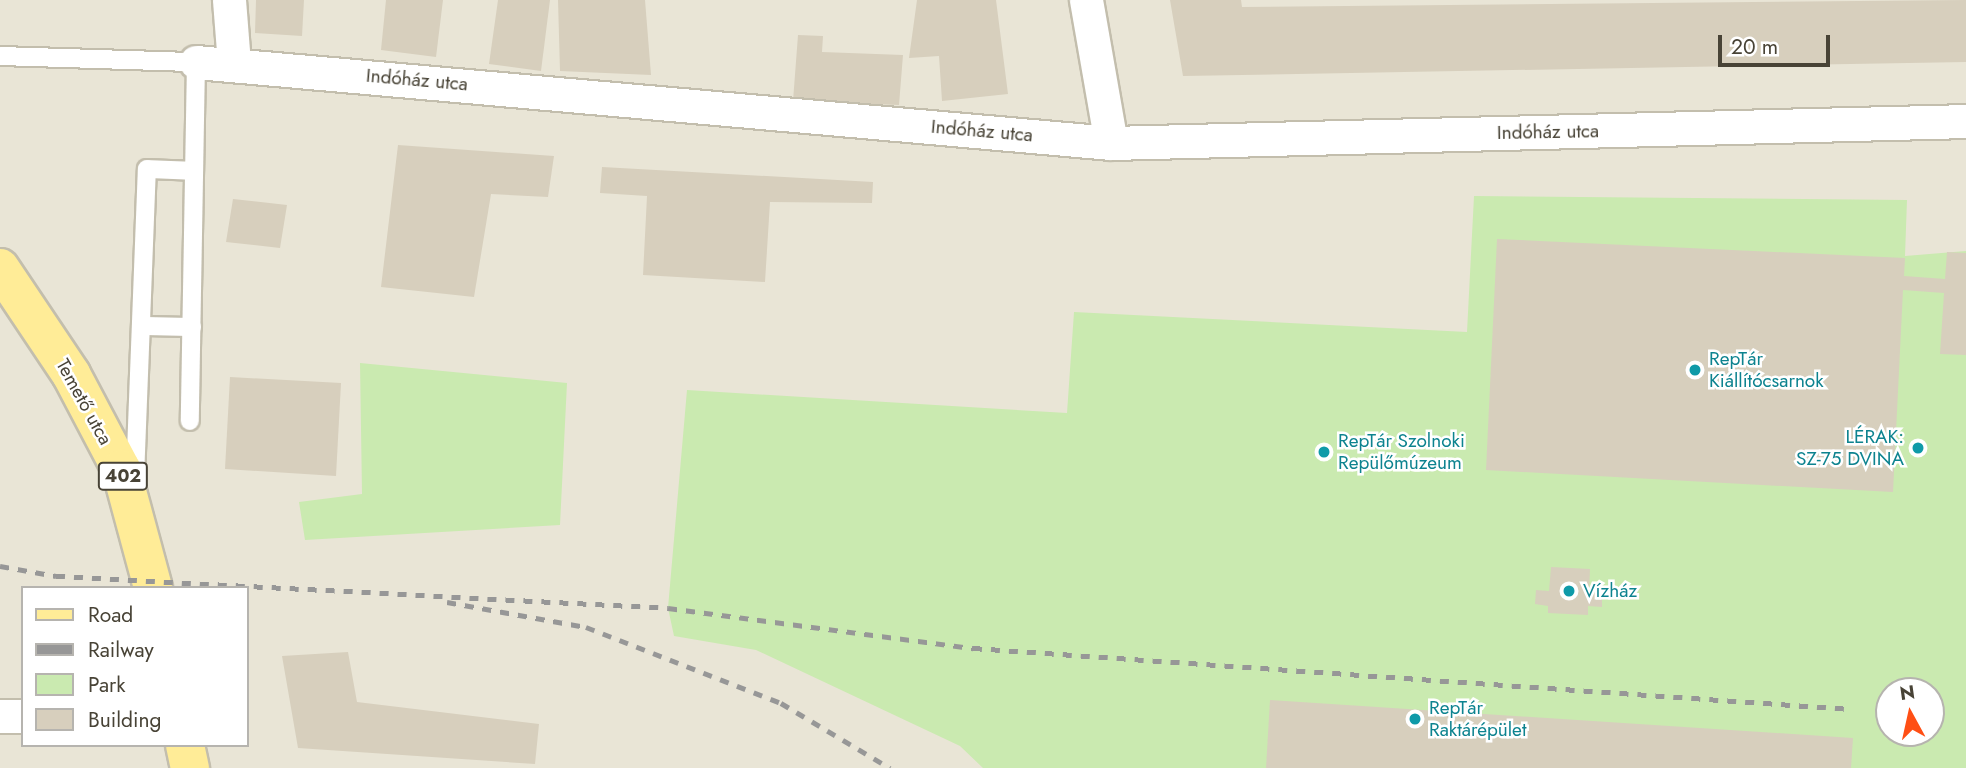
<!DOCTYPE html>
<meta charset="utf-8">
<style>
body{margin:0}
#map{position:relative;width:1966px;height:768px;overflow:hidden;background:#f5f2e8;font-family:Jost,sans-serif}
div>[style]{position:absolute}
.residential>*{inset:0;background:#e9e5d6}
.green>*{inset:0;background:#caeab0}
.building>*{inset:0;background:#d7cfbd}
.roads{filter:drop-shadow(2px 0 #c3bead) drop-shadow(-2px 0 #c3bead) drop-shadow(0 2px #c3bead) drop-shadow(0 -2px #c3bead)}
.service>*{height:18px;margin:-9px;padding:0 9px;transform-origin:9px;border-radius:9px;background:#fff}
.minor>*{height:33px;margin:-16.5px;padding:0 16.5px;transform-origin:16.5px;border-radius:16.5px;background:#fff}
.primary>*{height:38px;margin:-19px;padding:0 19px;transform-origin:19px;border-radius:19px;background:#ffec97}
.rail>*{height:5px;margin-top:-2.5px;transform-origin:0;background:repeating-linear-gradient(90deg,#979797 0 9px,transparent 0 18px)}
.dots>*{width:19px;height:19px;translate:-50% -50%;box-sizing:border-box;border:4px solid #fff;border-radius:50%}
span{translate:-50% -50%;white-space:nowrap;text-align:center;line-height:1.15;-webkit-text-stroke:5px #fff;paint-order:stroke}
.shield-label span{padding:2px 5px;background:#fff;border:2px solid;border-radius:5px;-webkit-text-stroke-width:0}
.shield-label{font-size:18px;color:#484336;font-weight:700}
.street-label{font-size:19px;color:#484336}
.culture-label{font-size:19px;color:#0d838f}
.left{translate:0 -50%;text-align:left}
.right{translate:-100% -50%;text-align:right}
.legend{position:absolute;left:21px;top:586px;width:228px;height:161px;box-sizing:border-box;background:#fff;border:2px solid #b6b4af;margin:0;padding:9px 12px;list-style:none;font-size:21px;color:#484336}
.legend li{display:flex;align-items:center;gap:14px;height:35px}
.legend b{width:35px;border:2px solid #b6b4af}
.north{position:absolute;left:1875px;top:677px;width:70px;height:70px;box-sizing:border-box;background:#fff;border:2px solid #b6b4af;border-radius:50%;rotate:352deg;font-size:19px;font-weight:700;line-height:28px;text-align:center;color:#484336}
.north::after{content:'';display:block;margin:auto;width:24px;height:32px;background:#ff4f15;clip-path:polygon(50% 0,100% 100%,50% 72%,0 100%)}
.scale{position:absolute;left:1718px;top:35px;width:112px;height:32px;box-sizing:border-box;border:4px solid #484336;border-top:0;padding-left:9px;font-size:21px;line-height:24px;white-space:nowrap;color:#484336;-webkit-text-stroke:5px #fff;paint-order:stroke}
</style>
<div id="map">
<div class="residential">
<i style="clip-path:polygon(evenodd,0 0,1966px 0,1966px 768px,0 768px,0 0,23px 588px,247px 588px,247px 745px,23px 745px,23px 588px,0 0,1889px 691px,1931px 691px,1931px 733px,1889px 733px,1889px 691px)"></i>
</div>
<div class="green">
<i style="clip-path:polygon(evenodd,1474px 196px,1907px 200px,1905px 256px,1966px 251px,1966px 768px,983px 768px,960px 746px,756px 650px,674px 636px,668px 608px,687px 390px,1067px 413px,1074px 312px,1467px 332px,1474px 196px,1889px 691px,1931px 691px,1931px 733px,1889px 733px,1889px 691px)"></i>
<i style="clip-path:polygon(360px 363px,567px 383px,560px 525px,305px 540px,299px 502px,362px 494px)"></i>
</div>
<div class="building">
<i style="clip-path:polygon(256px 0,304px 0,302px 36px,255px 33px)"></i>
<i style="clip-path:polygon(386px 0,443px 0,436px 57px,381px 50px)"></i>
<i style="clip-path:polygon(498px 0,550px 0,541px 71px,489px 64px)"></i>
<i style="clip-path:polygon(558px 0,645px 0,651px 75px,560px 71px)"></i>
<i style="clip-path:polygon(917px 0,996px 0,1008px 94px,942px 101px,939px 56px,909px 58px)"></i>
<i style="clip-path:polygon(1170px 0,1241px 0,1242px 7px,1966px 0,1966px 62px,1183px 76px)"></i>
<i style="clip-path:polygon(798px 35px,823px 36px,822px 52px,903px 55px,899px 105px,793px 101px)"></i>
<i style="clip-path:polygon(398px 145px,554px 156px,548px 197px,491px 194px,474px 297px,381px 287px)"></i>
<i style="clip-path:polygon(602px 167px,873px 182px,872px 203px,770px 202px,765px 282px,643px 275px,647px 196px,600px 193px)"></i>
<i style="clip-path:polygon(233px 199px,287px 205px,280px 248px,226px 242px)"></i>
<i style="clip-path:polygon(1497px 239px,1905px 258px,1904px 276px,1945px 279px,1947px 252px,1966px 253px,1966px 355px,1940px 354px,1944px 293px,1903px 290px,1893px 492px,1486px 470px)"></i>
<i style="clip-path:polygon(230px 377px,341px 383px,336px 476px,225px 469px)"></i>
<i style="clip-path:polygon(1551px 567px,1590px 569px,1589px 592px,1602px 593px,1602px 607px,1588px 606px,1588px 615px,1548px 613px,1548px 606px,1535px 604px,1536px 590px,1549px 591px)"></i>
<i style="clip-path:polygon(348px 652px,357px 702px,539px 724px,535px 764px,298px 748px,282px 656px)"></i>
<i style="clip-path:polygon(1270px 700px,1853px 738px,1851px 768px,1266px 768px)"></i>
</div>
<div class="roads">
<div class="service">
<i style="left:0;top:56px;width:196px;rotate:1.8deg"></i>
<i style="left:196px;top:62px;width:359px;rotate:91deg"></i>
<i style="left:143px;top:326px;width:49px;rotate:1.2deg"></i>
<i style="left:135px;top:478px;width:309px;rotate:-87.8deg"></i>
<i style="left:147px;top:169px;width:47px;rotate:2.4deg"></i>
</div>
<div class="minor">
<i style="left:229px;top:0;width:63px;rotate:85.5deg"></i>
<i style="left:1086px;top:0;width:145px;rotate:80.1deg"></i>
<i style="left:196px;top:62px;width:919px;rotate:5.06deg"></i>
<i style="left:1111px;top:143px;width:855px;rotate:-1.47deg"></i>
<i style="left:0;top:716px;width:23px"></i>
</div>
<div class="primary">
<i style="left:0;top:268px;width:128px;rotate:56.2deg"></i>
<i style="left:71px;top:374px;width:107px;rotate:62.2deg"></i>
<i style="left:121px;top:469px;width:123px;rotate:74.9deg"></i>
<i style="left:185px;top:745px;width:24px;rotate:78deg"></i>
</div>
</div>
<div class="rail">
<i style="left:0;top:566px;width:57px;rotate:10.1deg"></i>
<i style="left:56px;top:576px;width:613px;rotate:2.99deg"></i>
<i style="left:668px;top:608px;width:308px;rotate:7.5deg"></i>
<i style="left:973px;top:648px;width:879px;rotate:3.98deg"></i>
<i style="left:447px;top:602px;width:141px;rotate:10.2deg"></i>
<i style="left:586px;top:627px;width:209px;rotate:21.3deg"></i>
<i style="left:781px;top:703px;width:127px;rotate:30.8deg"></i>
</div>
<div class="dots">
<i style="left:1695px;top:370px;background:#0f9aa8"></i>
<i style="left:1918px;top:448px;background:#0f9aa8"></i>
<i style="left:1324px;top:452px;background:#0f9aa8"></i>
<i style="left:1569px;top:591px;background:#0f9aa8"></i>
<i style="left:1415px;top:719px;background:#0f9aa8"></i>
</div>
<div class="shield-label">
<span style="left:123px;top:476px">402</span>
</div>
<div class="street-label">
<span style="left:417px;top:80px;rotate:5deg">Indóház utca</span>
<span style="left:982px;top:131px;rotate:5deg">Indóház utca</span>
<span style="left:1548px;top:132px;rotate:-1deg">Indóház utca</span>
<span style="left:84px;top:402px;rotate:61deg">Temető utca</span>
</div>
<div class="culture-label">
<span class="left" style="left:1709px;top:370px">RepTár<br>Kiállítócsarnok</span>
<span class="right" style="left:1904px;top:448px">LÉRAK:<br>SZ-75 DVINA</span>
<span class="left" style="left:1338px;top:452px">RepTár Szolnoki<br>Repülőmúzeum</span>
<span class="left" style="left:1583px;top:591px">Vízház</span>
<span class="left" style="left:1429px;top:719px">RepTár<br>Raktárépület</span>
</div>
<ul class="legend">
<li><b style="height:9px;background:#ffec97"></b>Road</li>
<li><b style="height:9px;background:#979797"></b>Railway</li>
<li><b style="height:19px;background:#caeab0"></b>Park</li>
<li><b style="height:19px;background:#d7cfbd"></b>Building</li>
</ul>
<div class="north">N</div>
<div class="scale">20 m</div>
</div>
